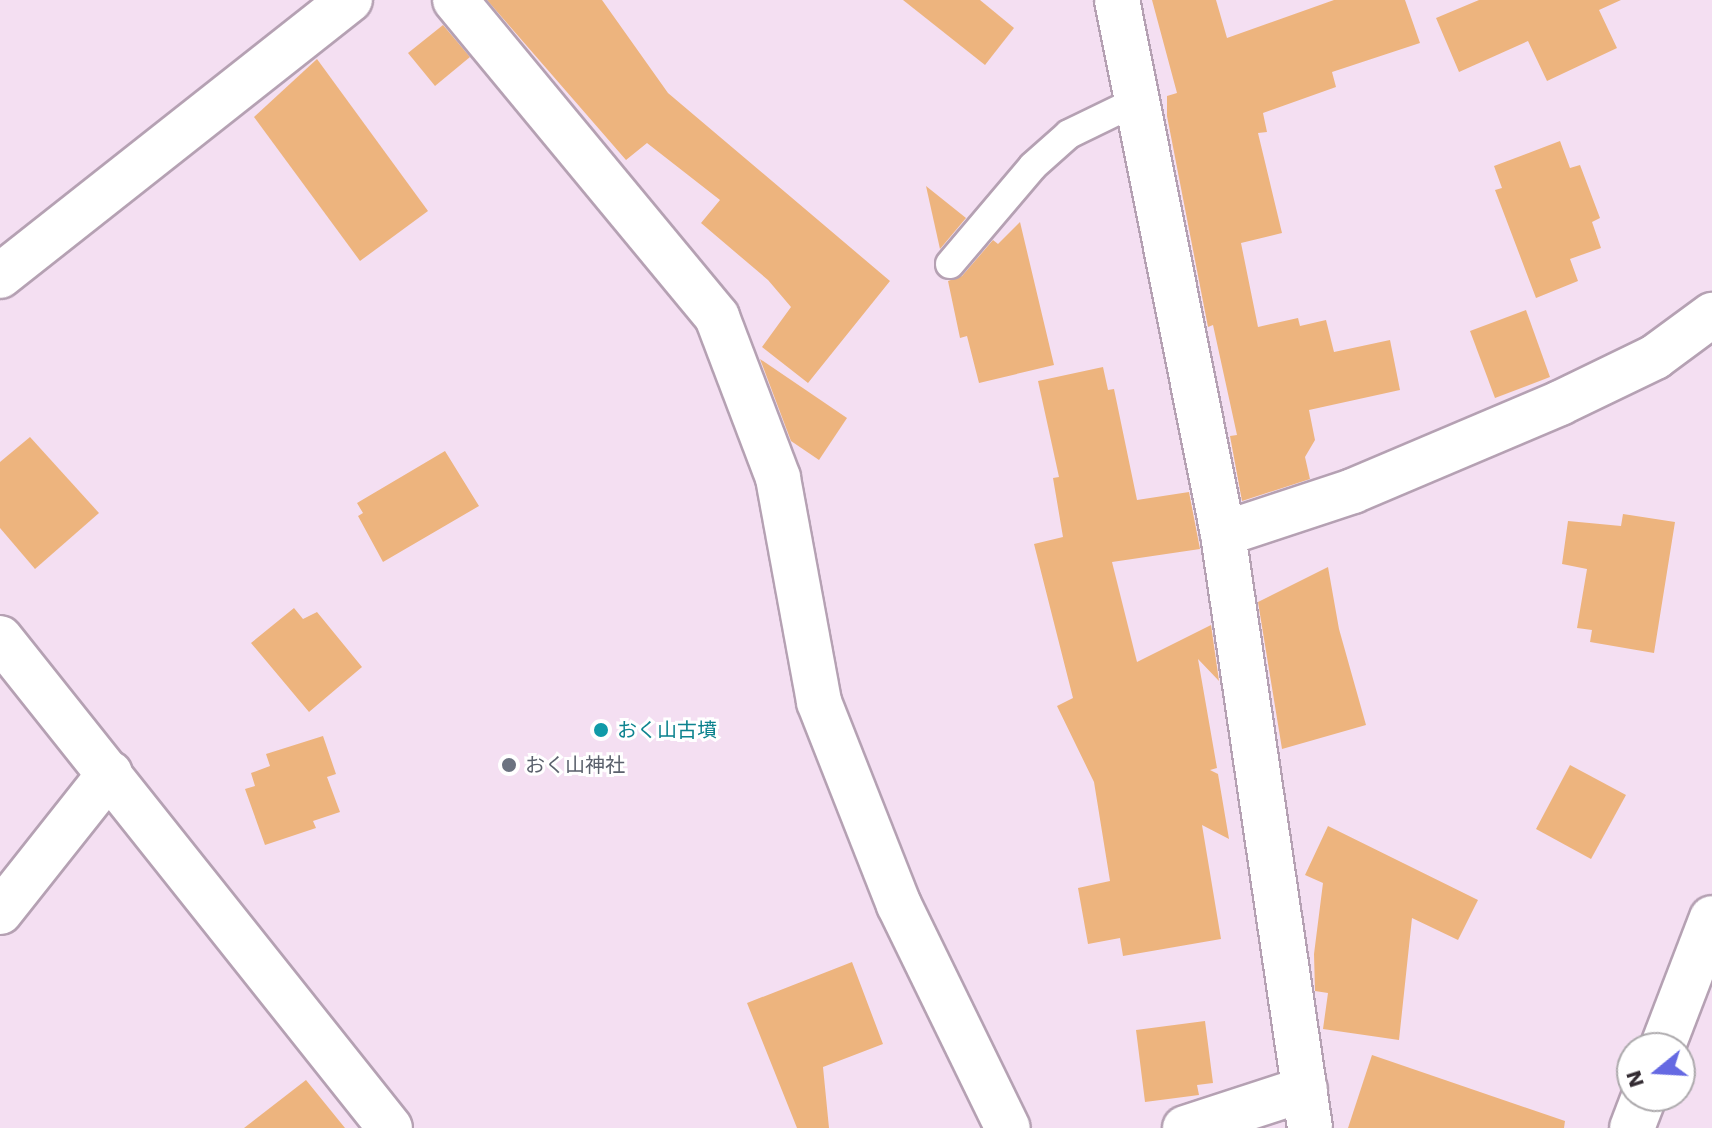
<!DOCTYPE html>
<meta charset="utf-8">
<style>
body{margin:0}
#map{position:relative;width:1712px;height:1128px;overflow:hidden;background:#f4dff2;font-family:"Work Sans","Noto Sans JP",sans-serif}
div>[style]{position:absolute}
.building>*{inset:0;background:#edb47e}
.roads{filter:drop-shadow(2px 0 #b5a1b3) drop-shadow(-2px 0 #b5a1b3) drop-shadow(0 2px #b5a1b3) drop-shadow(0 -2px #b5a1b3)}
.lane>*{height:28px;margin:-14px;padding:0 14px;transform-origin:14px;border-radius:14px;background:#fff}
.street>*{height:44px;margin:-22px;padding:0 22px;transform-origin:22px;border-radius:22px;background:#fff}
.secondary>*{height:44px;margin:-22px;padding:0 22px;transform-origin:22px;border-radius:22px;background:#fff}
.highway>*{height:44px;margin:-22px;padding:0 22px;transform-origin:22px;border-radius:22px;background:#fff}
.dots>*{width:22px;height:22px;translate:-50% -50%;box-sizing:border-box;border:4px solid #fff;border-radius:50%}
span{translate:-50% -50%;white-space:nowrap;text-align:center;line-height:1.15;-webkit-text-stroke:6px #fff;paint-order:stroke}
.culture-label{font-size:20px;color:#0d838f}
.left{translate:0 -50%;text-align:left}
.worship-label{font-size:20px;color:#5b616d}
.north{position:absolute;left:1616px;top:1032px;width:80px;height:80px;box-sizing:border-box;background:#fff;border:2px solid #adaaad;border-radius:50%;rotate:252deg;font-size:22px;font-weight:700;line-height:32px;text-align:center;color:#322a31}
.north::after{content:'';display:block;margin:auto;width:28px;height:36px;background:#6569e2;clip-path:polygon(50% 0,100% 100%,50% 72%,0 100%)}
</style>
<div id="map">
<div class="building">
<i style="clip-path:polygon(487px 0,602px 0,668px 93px,890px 281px,808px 383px,762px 347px,791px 307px,768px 280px,701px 223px,720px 200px,647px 143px,626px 160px)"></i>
<i style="clip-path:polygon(903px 0,980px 0,1014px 28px,985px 65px)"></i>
<i style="clip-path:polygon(1152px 0,1216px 0,1227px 38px,1334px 0,1405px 0,1420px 43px,1332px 72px,1336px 87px,1263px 113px,1267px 132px,1258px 133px,1282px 233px,1241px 243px,1258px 327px,1298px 318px,1300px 326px,1326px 320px,1334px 352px,1390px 340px,1400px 390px,1309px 410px,1315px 440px,1305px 457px,1310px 479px,1242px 501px,1230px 436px,1237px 435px,1213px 325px,1208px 327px,1167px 116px,1167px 96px,1177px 93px)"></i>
<i style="clip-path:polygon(1479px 0,1621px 0,1599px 10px,1617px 48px,1547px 81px,1528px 41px,1459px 72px,1436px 18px)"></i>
<i style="clip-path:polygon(443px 25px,470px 57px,435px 86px,408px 53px)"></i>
<i style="clip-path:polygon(317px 59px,428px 211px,360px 261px,254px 117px)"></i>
<i style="clip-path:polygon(1560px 141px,1570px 168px,1580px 165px,1600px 218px,1592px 222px,1601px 248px,1570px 259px,1578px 281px,1536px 298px,1495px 190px,1502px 188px,1494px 166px)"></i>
<i style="clip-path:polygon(926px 186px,966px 218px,940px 249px)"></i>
<i style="clip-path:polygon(1020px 222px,1054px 365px,979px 383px,967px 336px,960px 338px,948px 281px,962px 276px,993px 240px,998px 244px)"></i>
<i style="clip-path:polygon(1526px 310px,1550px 377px,1495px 398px,1470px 331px)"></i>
<i style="clip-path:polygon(760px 359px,847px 418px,819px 460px,791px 441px)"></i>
<i style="clip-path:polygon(1103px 367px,1108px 390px,1114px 389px,1137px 500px,1189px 492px,1200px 549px,1112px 562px,1137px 662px,1211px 625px,1219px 681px,1198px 659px,1217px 768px,1210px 770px,1218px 774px,1229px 839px,1202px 825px,1221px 939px,1123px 956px,1120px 938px,1088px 944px,1078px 888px,1110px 881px,1094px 782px,1057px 706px,1073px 698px,1034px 544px,1063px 537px,1053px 478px,1059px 477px,1038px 381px)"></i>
<i style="clip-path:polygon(30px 437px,99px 513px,35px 569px,0 528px,0 462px)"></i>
<i style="clip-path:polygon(445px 451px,479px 506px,383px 562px,358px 516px,363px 513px,357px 503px)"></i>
<i style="clip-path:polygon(1623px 514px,1675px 522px,1654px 653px,1590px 642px,1592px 630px,1577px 628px,1587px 569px,1562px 564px,1568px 521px,1621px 526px)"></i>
<i style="clip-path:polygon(1328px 567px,1339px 629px,1366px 725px,1282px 749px,1258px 602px)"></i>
<i style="clip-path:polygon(294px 608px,303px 619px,317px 612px,362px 667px,309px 712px,251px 643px)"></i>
<i style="clip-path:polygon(323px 736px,336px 774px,327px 777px,340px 812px,313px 821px,316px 828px,265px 845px,245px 789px,255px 786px,251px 773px,270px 766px,266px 754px)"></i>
<i style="clip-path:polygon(1570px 765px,1626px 795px,1591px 859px,1536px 829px)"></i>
<i style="clip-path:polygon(1328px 826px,1478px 900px,1458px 940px,1412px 918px,1399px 1040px,1323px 1029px,1328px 993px,1315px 991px,1314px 954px,1323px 883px,1305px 875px)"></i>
<i style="clip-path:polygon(852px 962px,883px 1044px,823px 1067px,829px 1128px,797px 1128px,747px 1003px)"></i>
<i style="clip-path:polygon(1205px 1021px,1213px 1083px,1197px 1085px,1199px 1095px,1145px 1102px,1136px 1030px)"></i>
<i style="clip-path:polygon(1372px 1055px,1565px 1121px,1564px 1128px,1348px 1128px)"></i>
<i style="clip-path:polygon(306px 1080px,345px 1128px,244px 1128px)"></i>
</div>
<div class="roads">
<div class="lane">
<i style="left:950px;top:264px;width:128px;rotate:-49.7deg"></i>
<i style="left:1033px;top:166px;width:48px;rotate:-41.6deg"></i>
<i style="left:1069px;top:134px;width:73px;rotate:-25.9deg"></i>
</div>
<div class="street">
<i style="left:455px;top:0;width:411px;rotate:50.4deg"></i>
<i style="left:717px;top:317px;width:172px;rotate:69.2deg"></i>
<i style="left:778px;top:478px;width:228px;rotate:79.6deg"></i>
<i style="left:819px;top:702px;width:218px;rotate:68.5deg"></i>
<i style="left:899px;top:905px;width:248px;rotate:64deg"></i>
<i style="left:1117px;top:0;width:544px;rotate:78.77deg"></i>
<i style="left:1223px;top:534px;width:600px;rotate:81.67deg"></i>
<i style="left:0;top:276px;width:446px;rotate:-38.3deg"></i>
<i style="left:1223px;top:534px;width:137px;rotate:-18.3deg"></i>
<i style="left:1353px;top:491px;width:225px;rotate:-23deg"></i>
<i style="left:1560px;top:403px;width:106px;rotate:-25.8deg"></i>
<i style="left:1655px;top:357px;width:71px;rotate:-36.4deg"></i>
<i style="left:0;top:912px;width:177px;rotate:-51.6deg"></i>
<i style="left:1185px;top:1128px;width:126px;rotate:-18deg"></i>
</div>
<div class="secondary">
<i style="left:0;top:638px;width:626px;rotate:51.48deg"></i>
</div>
<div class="highway">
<i style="left:1662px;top:1048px;width:139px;rotate:-69deg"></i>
<i style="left:1632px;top:1128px;width:34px;rotate:-69deg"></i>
</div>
</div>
<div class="dots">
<i style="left:601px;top:730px;background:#0f9aa8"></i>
<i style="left:509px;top:765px;background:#6b7280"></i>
</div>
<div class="culture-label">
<span class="left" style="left:617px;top:730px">おく山古墳</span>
</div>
<div class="worship-label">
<span class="left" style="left:525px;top:765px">おく山神社</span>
</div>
<div class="north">N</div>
</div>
